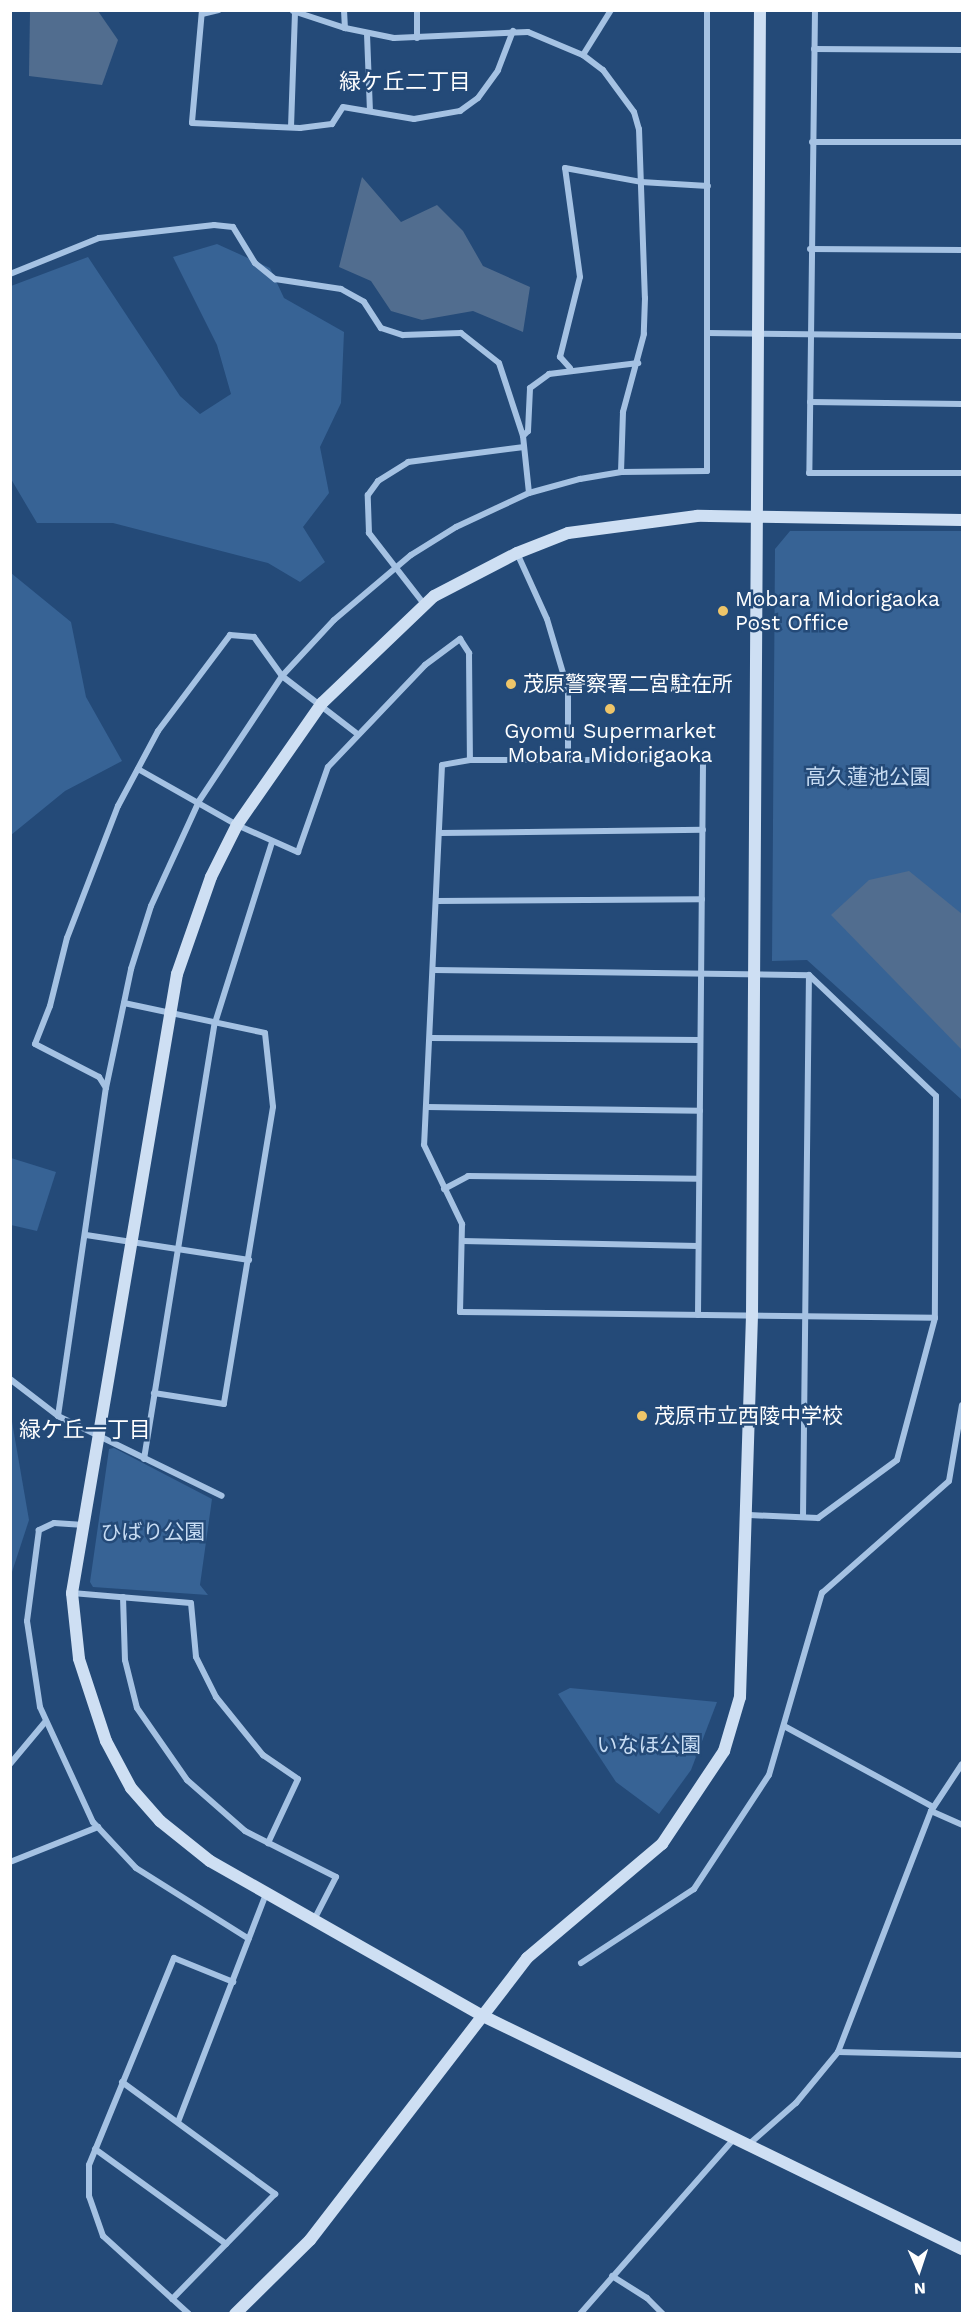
<!DOCTYPE html>
<meta charset="utf-8">
<style>
body{margin:0}
#map{position:relative;width:973px;height:2324px;overflow:hidden;background:#244a78;font-family:"Work Sans","Noto Sans JP",sans-serif}
div>[style]{position:absolute}
.green>*{inset:0;background:#376395}
.water>*{inset:0;background:#516d8f}
.street>*{height:6px;margin:-3px;padding:0 3px;transform-origin:3px;border-radius:3px;background:#a5c2e3}
.secondary>*{height:12px;margin:-6px;padding:0 6px;transform-origin:6px;border-radius:6px;background:#cedff3}
.dots>*{width:16px;height:16px;translate:-50% -50%;box-sizing:border-box;border:3px solid #244a78;border-radius:50%}
span{translate:-50% -50%;white-space:nowrap;text-align:center;line-height:1.15;-webkit-text-stroke:5px #244a78;paint-order:stroke}
.poi-label{font-size:21px;color:#fff}
.left{translate:0 -50%;text-align:left}
.park-label{font-size:21px;color:#c7dcf3}
.neighbourhood-label{font-size:22px;color:#fff}
.frame{position:absolute;inset:0;border:12px solid #fff;pointer-events:none}
.north{position:absolute;left:889px;top:2240px;width:60px;height:60px;-webkit-text-stroke:4px #244a78;paint-order:stroke;rotate:177deg;font-size:16px;font-weight:700;line-height:24px;text-align:center;color:#fff}
.north::after{content:'';display:block;margin:auto;width:21px;height:27px;background:#fff;clip-path:polygon(50% 0,100% 100%,50% 72%,0 100%)}
</style>
<div id="map">
<div class="green">
<i style="clip-path:polygon(217px 244px,270px 268px,284px 298px,344px 332px,341px 403px,320px 447px,329px 493px,303px 527px,325px 562px,300px 582px,268px 563px,113px 523px,37px 523px,11px 479px,11px 286px,88px 257px,180px 396px,200px 414px,231px 394px,217px 345px,173px 257px)"></i>
<i style="clip-path:polygon(790px 531px,962px 531px,962px 1100px,807px 960px,772px 961px,775px 549px)"></i>
<i style="clip-path:polygon(11px 573px,71px 622px,86px 697px,122px 761px,65px 791px,11px 835px)"></i>
<i style="clip-path:polygon(11px 1158px,56px 1172px,37px 1231px,11px 1225px)"></i>
<i style="clip-path:polygon(11px 1416px,29px 1520px,11px 1575px)"></i>
<i style="clip-path:polygon(114px 1448px,212px 1499px,200px 1585px,208px 1595px,93px 1587px,90px 1582px,109px 1449px)"></i>
<i style="clip-path:polygon(570px 1688px,717px 1702px,691px 1770px,659px 1814px,616px 1782px,558px 1694px)"></i>
</div>
<div class="water">
<i style="clip-path:polygon(30px 11px,98px 11px,118px 40px,102px 85px,29px 76px)"></i>
<i style="clip-path:polygon(362px 177px,401px 222px,437px 205px,463px 231px,483px 266px,530px 287px,523px 332px,473px 311px,422px 320px,391px 311px,371px 281px,339px 267px)"></i>
<i style="clip-path:polygon(909px 871px,962px 914px,962px 1050px,831px 915px,869px 880px)"></i>
</div>
<div class="street">
<i style="left:202px;top:10px;width:113px;rotate:95.1deg"></i>
<i style="left:192px;top:123px;width:108px;rotate:2.7deg"></i>
<i style="left:300px;top:128px;width:32px;rotate:-7deg"></i>
<i style="left:332px;top:124px;width:20px;rotate:-57deg"></i>
<i style="left:343px;top:107px;width:72px;rotate:9.6deg"></i>
<i style="left:414px;top:119px;width:47px;rotate:-9.9deg"></i>
<i style="left:460px;top:111px;width:22px;rotate:-36deg"></i>
<i style="left:478px;top:98px;width:34px;rotate:-54deg"></i>
<i style="left:498px;top:70px;width:42px;rotate:-69deg"></i>
<i style="left:344px;top:10px;width:18px;rotate:87deg"></i>
<i style="left:345px;top:28px;width:50px;rotate:11.5deg"></i>
<i style="left:394px;top:38px;width:134px;rotate:-2.6deg"></i>
<i style="left:528px;top:32px;width:60px;rotate:22.7deg"></i>
<i style="left:583px;top:55px;width:25px;rotate:37deg"></i>
<i style="left:603px;top:70px;width:52px;rotate:53.6deg"></i>
<i style="left:634px;top:112px;width:18px;rotate:74deg"></i>
<i style="left:639px;top:129px;width:169px;rotate:88deg"></i>
<i style="left:645px;top:298px;width:36px;rotate:92deg"></i>
<i style="left:644px;top:334px;width:81px;rotate:105.1deg"></i>
<i style="left:623px;top:412px;width:60px;rotate:91.9deg"></i>
<i style="left:417px;top:10px;width:28px;rotate:90deg"></i>
<i style="left:815px;top:10px;width:463px;rotate:90.7deg"></i>
<i style="left:809px;top:473px;width:153px"></i>
<i style="left:293px;top:11px;width:55px;rotate:18.1deg"></i>
<i style="left:202px;top:14px;width:17px;rotate:-13deg"></i>
<i style="left:367px;top:34px;width:77px;rotate:87.8deg"></i>
<i style="left:814px;top:49px;width:148px;rotate:0.4deg"></i>
<i style="left:583px;top:55px;width:53px;rotate:-58.1deg"></i>
<i style="left:291px;top:127px;width:116px;rotate:-88deg"></i>
<i style="left:812px;top:142px;width:150px"></i>
<i style="left:810px;top:249px;width:152px;rotate:0.4deg"></i>
<i style="left:10px;top:274px;width:96px;rotate:-22deg"></i>
<i style="left:99px;top:238px;width:116px;rotate:-6.4deg"></i>
<i style="left:214px;top:225px;width:19px;rotate:6deg"></i>
<i style="left:233px;top:227px;width:42px;rotate:58.6deg"></i>
<i style="left:255px;top:263px;width:26px;rotate:39deg"></i>
<i style="left:275px;top:279px;width:67px;rotate:8.6deg"></i>
<i style="left:341px;top:289px;width:26px;rotate:29deg"></i>
<i style="left:364px;top:302px;width:31px;rotate:57deg"></i>
<i style="left:381px;top:328px;width:23px;rotate:18deg"></i>
<i style="left:403px;top:335px;width:58px;rotate:-2deg"></i>
<i style="left:461px;top:333px;width:48px;rotate:38.3deg"></i>
<i style="left:499px;top:363px;width:77px;rotate:71.8deg"></i>
<i style="left:523px;top:436px;width:57px;rotate:84deg"></i>
<i style="left:707px;top:333px;width:255px;rotate:0.7deg"></i>
<i style="left:570px;top:368px;width:15px;rotate:-132deg"></i>
<i style="left:560px;top:357px;width:82px;rotate:-76deg"></i>
<i style="left:580px;top:277px;width:110px;rotate:-97.8deg"></i>
<i style="left:565px;top:168px;width:77px;rotate:10.4deg"></i>
<i style="left:641px;top:182px;width:67px;rotate:3.4deg"></i>
<i style="left:810px;top:402px;width:152px;rotate:0.8deg"></i>
<i style="left:523px;top:436px;width:7px;rotate:-45deg"></i>
<i style="left:528px;top:431px;width:43px;rotate:-87.3deg"></i>
<i style="left:530px;top:388px;width:24px;rotate:-36deg"></i>
<i style="left:549px;top:374px;width:90px;rotate:-7deg"></i>
<i style="left:517px;top:553px;width:72px;rotate:65.6deg"></i>
<i style="left:547px;top:619px;width:74px;rotate:73.5deg"></i>
<i style="left:568px;top:690px;width:70px;rotate:90deg"></i>
<i style="left:424px;top:604px;width:90px;rotate:-127.8deg"></i>
<i style="left:369px;top:533px;width:38px;rotate:-92deg"></i>
<i style="left:368px;top:495px;width:17px;rotate:-54deg"></i>
<i style="left:378px;top:481px;width:36px;rotate:-32deg"></i>
<i style="left:408px;top:462px;width:117px;rotate:-7.4deg"></i>
<i style="left:666px;top:760px;width:196px;rotate:180deg"></i>
<i style="left:470px;top:760px;width:28px;rotate:170deg"></i>
<i style="left:442px;top:765px;width:380px;rotate:92.7deg"></i>
<i style="left:424px;top:1145px;width:88px;rotate:64.3deg"></i>
<i style="left:462px;top:1224px;width:88px;rotate:91.3deg"></i>
<i style="left:460px;top:1312px;width:475px;rotate:0.7deg"></i>
<i style="left:138px;top:769px;width:114px;rotate:29.5deg"></i>
<i style="left:237px;top:825px;width:67px;rotate:23.9deg"></i>
<i style="left:298px;top:852px;width:90px;rotate:-70.6deg"></i>
<i style="left:328px;top:767px;width:141px;rotate:-46.4deg"></i>
<i style="left:425px;top:665px;width:44px;rotate:-36.6deg"></i>
<i style="left:460px;top:639px;width:17px;rotate:57deg"></i>
<i style="left:469px;top:653px;width:107px;rotate:89.5deg"></i>
<i style="left:440px;top:833px;width:263px;rotate:-0.7deg"></i>
<i style="left:436px;top:901px;width:266px;rotate:-0.4deg"></i>
<i style="left:434px;top:970px;width:375px;rotate:0.8deg"></i>
<i style="left:809px;top:975px;width:175px;rotate:43.6deg"></i>
<i style="left:936px;top:1096px;width:222px;rotate:90.3deg"></i>
<i style="left:935px;top:1318px;width:147px;rotate:105deg"></i>
<i style="left:897px;top:1460px;width:98px;rotate:143.7deg"></i>
<i style="left:818px;top:1518px;width:69px;rotate:-177.5deg"></i>
<i style="left:124px;top:1003px;width:144px;rotate:12deg"></i>
<i style="left:265px;top:1033px;width:74px;rotate:83.8deg"></i>
<i style="left:273px;top:1107px;width:301px;rotate:99.4deg"></i>
<i style="left:224px;top:1404px;width:71px;rotate:-171.1deg"></i>
<i style="left:430px;top:1038px;width:269px;rotate:0.4deg"></i>
<i style="left:106px;top:1088px;width:122px;rotate:-78.1deg"></i>
<i style="left:131px;top:969px;width:66px;rotate:-72.4deg"></i>
<i style="left:151px;top:906px;width:115px;rotate:-65.4deg"></i>
<i style="left:199px;top:801px;width:150px;rotate:-56.4deg"></i>
<i style="left:282px;top:676px;width:93px;rotate:37.6deg"></i>
<i style="left:427px;top:1107px;width:273px;rotate:0.8deg"></i>
<i style="left:444px;top:1189px;width:27px;rotate:-28deg"></i>
<i style="left:468px;top:1176px;width:230px;rotate:0.7deg"></i>
<i style="left:86px;top:1235px;width:165px;rotate:8.7deg"></i>
<i style="left:462px;top:1241px;width:236px;rotate:1.2deg"></i>
<i style="left:698px;top:1315px;width:550px;rotate:-89.48deg"></i>
<i style="left:10px;top:1379px;width:61px;rotate:37.6deg"></i>
<i style="left:58px;top:1416px;width:182px;rotate:26deg"></i>
<i style="left:58px;top:1416px;width:331px;rotate:-81.7deg"></i>
<i style="left:106px;top:1088px;width:13px;rotate:-122deg"></i>
<i style="left:99px;top:1077px;width:72px;rotate:-152.7deg"></i>
<i style="left:35px;top:1044px;width:41px;rotate:-68.5deg"></i>
<i style="left:50px;top:1006px;width:70px;rotate:-76deg"></i>
<i style="left:67px;top:938px;width:142px;rotate:-68.9deg"></i>
<i style="left:118px;top:806px;width:85px;rotate:-61.9deg"></i>
<i style="left:158px;top:731px;width:120px;rotate:-53.1deg"></i>
<i style="left:230px;top:635px;width:24px;rotate:5deg"></i>
<i style="left:254px;top:637px;width:48px;rotate:54.3deg"></i>
<i style="left:282px;top:676px;width:76px;rotate:-47.1deg"></i>
<i style="left:334px;top:620px;width:101px;rotate:-40.2deg"></i>
<i style="left:411px;top:555px;width:53px;rotate:-31.9deg"></i>
<i style="left:456px;top:527px;width:81px;rotate:-25deg"></i>
<i style="left:529px;top:493px;width:53px;rotate:-15.4deg"></i>
<i style="left:580px;top:479px;width:42px;rotate:-9.7deg"></i>
<i style="left:621px;top:472px;width:86px;rotate:-0.7deg"></i>
<i style="left:707px;top:471px;width:461px;rotate:-90deg"></i>
<i style="left:144px;top:1459px;width:442px;rotate:-80.8deg"></i>
<i style="left:215px;top:1023px;width:190px;rotate:-72.5deg"></i>
<i style="left:803px;top:1517px;width:542px;rotate:-89.37deg"></i>
<i style="left:84px;top:1525px;width:30px;rotate:-176deg"></i>
<i style="left:54px;top:1523px;width:17px;rotate:155deg"></i>
<i style="left:39px;top:1530px;width:92px;rotate:97.5deg"></i>
<i style="left:27px;top:1621px;width:87px;rotate:81.4deg"></i>
<i style="left:40px;top:1707px;width:127px;rotate:65.3deg"></i>
<i style="left:93px;top:1822px;width:63px;rotate:46.9deg"></i>
<i style="left:136px;top:1868px;width:133px;rotate:32.1deg"></i>
<i style="left:72px;top:1593px;width:119px;rotate:4.8deg"></i>
<i style="left:191px;top:1603px;width:54px;rotate:84.7deg"></i>
<i style="left:196px;top:1657px;width:45px;rotate:63.4deg"></i>
<i style="left:216px;top:1697px;width:75px;rotate:51deg"></i>
<i style="left:263px;top:1755px;width:42px;rotate:34.4deg"></i>
<i style="left:298px;top:1779px;width:71px;rotate:115.1deg"></i>
<i style="left:123px;top:1597px;width:63px;rotate:88.2deg"></i>
<i style="left:125px;top:1660px;width:49px;rotate:76deg"></i>
<i style="left:137px;top:1708px;width:88px;rotate:55.2deg"></i>
<i style="left:187px;top:1780px;width:77px;rotate:41.3deg"></i>
<i style="left:245px;top:1831px;width:102px;rotate:26.8deg"></i>
<i style="left:336px;top:1877px;width:48px;rotate:117.1deg"></i>
<i style="left:784px;top:1726px;width:170px;rotate:28.5deg"></i>
<i style="left:10px;top:1764px;width:56px;rotate:-50.1deg"></i>
<i style="left:931px;top:1811px;width:34px;rotate:24deg"></i>
<i style="left:10px;top:1862px;width:95px;rotate:-21.7deg"></i>
<i style="left:581px;top:1963px;width:135px;rotate:-33.2deg"></i>
<i style="left:694px;top:1889px;width:136px;rotate:-56.7deg"></i>
<i style="left:769px;top:1775px;width:190px;rotate:-73.8deg"></i>
<i style="left:822px;top:1593px;width:169px;rotate:-41.4deg"></i>
<i style="left:949px;top:1481px;width:77px;rotate:-80.3deg"></i>
<i style="left:838px;top:2052px;width:124px;rotate:1.4deg"></i>
<i style="left:122px;top:2082px;width:190px;rotate:36.2deg"></i>
<i style="left:275px;top:2194px;width:147px;rotate:134.4deg"></i>
<i style="left:178px;top:2122px;width:242px;rotate:-68.9deg"></i>
<i style="left:748px;top:2145px;width:64px;rotate:-41.2deg"></i>
<i style="left:796px;top:2103px;width:66px;rotate:-50.5deg"></i>
<i style="left:838px;top:2052px;width:258px;rotate:-68.9deg"></i>
<i style="left:931px;top:1811px;width:56px;rotate:-56.6deg"></i>
<i style="left:95px;top:2149px;width:162px;rotate:35.9deg"></i>
<i style="left:612px;top:2276px;width:41px;rotate:32.2deg"></i>
<i style="left:647px;top:2298px;width:23px;rotate:45deg"></i>
<i style="left:189px;top:2314px;width:116px;rotate:-137.8deg"></i>
<i style="left:103px;top:2236px;width:42px;rotate:-109.3deg"></i>
<i style="left:89px;top:2196px;width:31px;rotate:-90deg"></i>
<i style="left:89px;top:2165px;width:224px;rotate:-67.7deg"></i>
<i style="left:174px;top:1958px;width:64px;rotate:22.1deg"></i>
<i style="left:580px;top:2314px;width:233px;rotate:-48.7deg"></i>
</div>
<div class="secondary">
<i style="left:962px;top:520px;width:265px;rotate:-179.1deg"></i>
<i style="left:697px;top:516px;width:130px;rotate:172.5deg"></i>
<i style="left:568px;top:533px;width:55px;rotate:158.6deg"></i>
<i style="left:517px;top:553px;width:93px;rotate:152.6deg"></i>
<i style="left:434px;top:596px;width:155px;rotate:136.3deg"></i>
<i style="left:322px;top:703px;width:149px;rotate:124.9deg"></i>
<i style="left:237px;top:825px;width:58px;rotate:116.6deg"></i>
<i style="left:211px;top:877px;width:103px;rotate:109.3deg"></i>
<i style="left:177px;top:974px;width:628px;rotate:99.63deg"></i>
<i style="left:72px;top:1593px;width:66px;rotate:83.9deg"></i>
<i style="left:79px;top:1659px;width:86px;rotate:71.8deg"></i>
<i style="left:106px;top:1741px;width:53px;rotate:62deg"></i>
<i style="left:131px;top:1788px;width:44px;rotate:48.7deg"></i>
<i style="left:160px;top:1821px;width:64px;rotate:38.7deg"></i>
<i style="left:210px;top:1861px;width:312px;rotate:29.6deg"></i>
<i style="left:481px;top:2015px;width:535px;rotate:25.94deg"></i>
<i style="left:235px;top:2314px;width:105px;rotate:-44.6deg"></i>
<i style="left:310px;top:2240px;width:356px;rotate:-52.4deg"></i>
<i style="left:527px;top:1958px;width:177px;rotate:-40.2deg"></i>
<i style="left:662px;top:1844px;width:112px;rotate:-56.3deg"></i>
<i style="left:724px;top:1751px;width:56px;rotate:-73.5deg"></i>
<i style="left:740px;top:1697px;width:381px;rotate:-88.2deg"></i>
<i style="left:752px;top:1316px;width:1306px;rotate:-89.65deg"></i>
</div>
<div class="dots">
<i style="left:723px;top:611px;background:#eec569"></i>
<i style="left:511px;top:684px;background:#eec569"></i>
<i style="left:610px;top:709px;background:#eec569"></i>
<i style="left:642px;top:1416px;background:#eec569"></i>
</div>
<div class="poi-label">
<span class="left" style="left:735px;top:611px">Mobara Midorigaoka<br>Post Office</span>
<span class="left" style="left:523px;top:684px">茂原警察署二宮駐在所</span>
<span style="left:610px;top:743px">Gyomu Supermarket<br>Mobara Midorigaoka</span>
<span class="left" style="left:654px;top:1416px">茂原市立西陵中学校</span>
</div>
<div class="park-label">
<span style="left:868px;top:777px">高久蓮池公園</span>
<span style="left:153px;top:1532px">ひばり公園</span>
<span style="left:649px;top:1745px">いなほ公園</span>
</div>
<div class="neighbourhood-label">
<span style="left:405px;top:82px">緑ケ丘二丁目</span>
<span style="left:85px;top:1430px">緑ケ丘一丁目</span>
</div>
<div class="frame"></div>
<div class="north">N</div>
</div>
